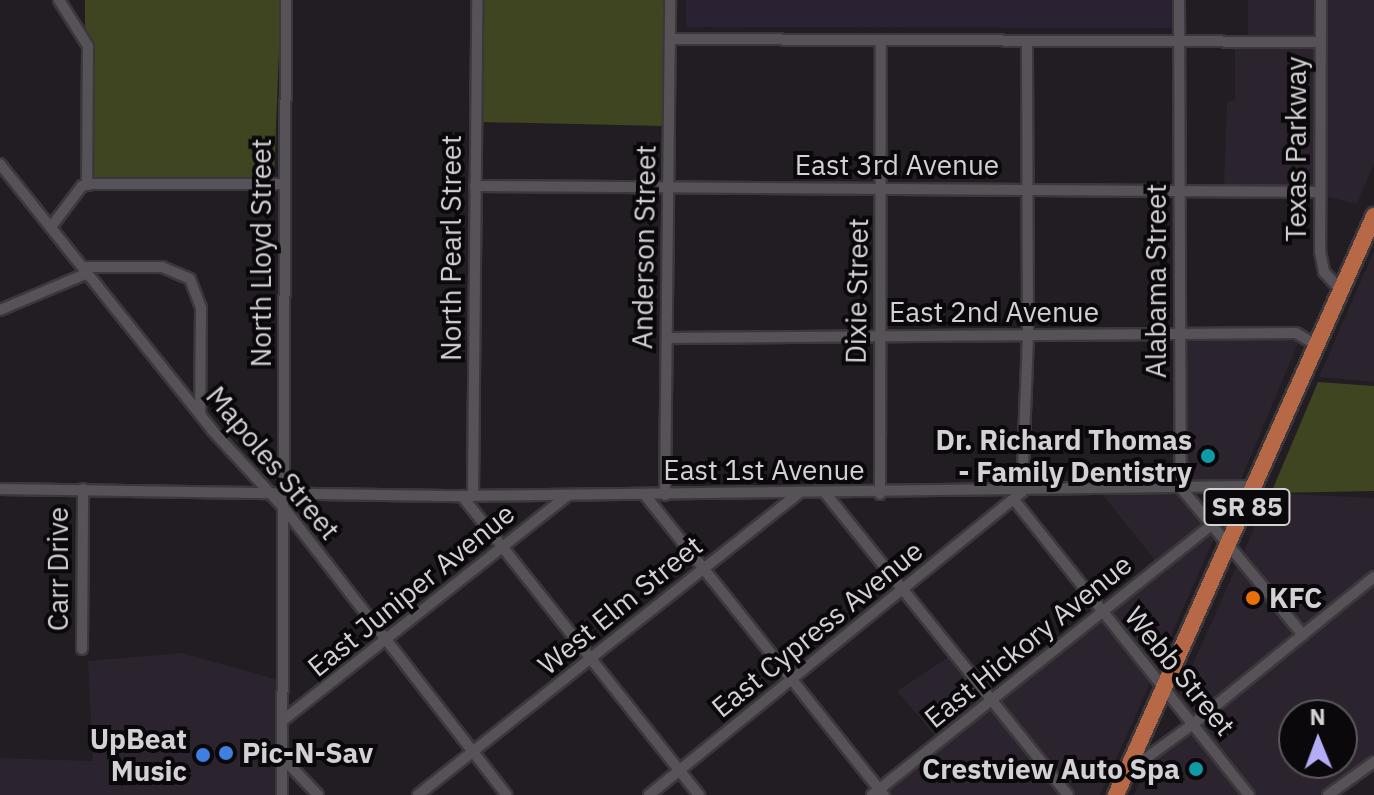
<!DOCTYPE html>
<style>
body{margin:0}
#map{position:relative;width:1374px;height:795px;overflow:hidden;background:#211d22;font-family:"IBM Plex Sans",sans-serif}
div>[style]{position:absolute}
.built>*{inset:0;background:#2b232d}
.education>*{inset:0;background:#2a2232}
.green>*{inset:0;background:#3e4520}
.roads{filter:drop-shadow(2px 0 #3b383c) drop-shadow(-2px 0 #3b383c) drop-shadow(0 2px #3b383c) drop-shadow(0 -2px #3b383c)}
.minor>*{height:10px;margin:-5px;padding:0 5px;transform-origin:5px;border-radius:5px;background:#575258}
.primary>*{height:16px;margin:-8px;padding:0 8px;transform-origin:8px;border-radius:8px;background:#b76947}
.dots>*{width:22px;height:22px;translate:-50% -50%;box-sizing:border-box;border:4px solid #0a080a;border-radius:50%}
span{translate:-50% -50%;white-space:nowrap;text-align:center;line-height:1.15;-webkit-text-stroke:8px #0a080a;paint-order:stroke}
.shield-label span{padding:2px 6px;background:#0a080a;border:2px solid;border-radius:6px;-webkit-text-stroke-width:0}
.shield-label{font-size:26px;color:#d4d1d5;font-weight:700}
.street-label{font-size:28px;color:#d4d1d5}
.poi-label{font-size:28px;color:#d4d1d5;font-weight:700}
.right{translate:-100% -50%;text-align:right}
.left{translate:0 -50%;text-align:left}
.north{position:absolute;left:1278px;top:699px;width:80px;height:80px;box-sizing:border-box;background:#0a080a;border:2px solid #5b585b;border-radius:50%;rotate:359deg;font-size:22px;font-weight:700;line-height:32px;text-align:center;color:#d4d1d5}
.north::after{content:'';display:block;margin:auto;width:28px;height:36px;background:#b5acf8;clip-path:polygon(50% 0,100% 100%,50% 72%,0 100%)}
</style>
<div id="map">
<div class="built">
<i style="clip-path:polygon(1248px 0,1316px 0,1316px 37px,1248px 35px)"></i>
<i style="clip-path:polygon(1325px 0,1374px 0,1374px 163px,1357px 204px,1324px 196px)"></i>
<i style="clip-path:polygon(1235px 45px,1316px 47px,1315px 187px,1224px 186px,1227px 102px,1235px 100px)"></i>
<i style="clip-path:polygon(1374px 251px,1374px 382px,1319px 377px)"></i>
<i style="clip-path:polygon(1295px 338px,1299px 341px,1240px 482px,1185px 483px,1185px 339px)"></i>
<i style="clip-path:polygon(1179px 493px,1206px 523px,1103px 605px,1154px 559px,1103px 495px)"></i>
<i style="clip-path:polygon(1269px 493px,1374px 498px,1374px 571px,1303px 628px,1244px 551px)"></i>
<i style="clip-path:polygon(1213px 530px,1216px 534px,1156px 670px,1109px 612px)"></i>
<i style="clip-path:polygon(1239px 561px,1296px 634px,1193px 717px,1178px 697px)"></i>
<i style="clip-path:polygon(evenodd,1374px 584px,1374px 757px,1320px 795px,1255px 795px,1199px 725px,1374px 584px,1294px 715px,1342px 715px,1342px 763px,1294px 763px,1294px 715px)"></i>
<i style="clip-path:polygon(1102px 618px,1152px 679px,1100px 795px,1074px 795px,999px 702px)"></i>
<i style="clip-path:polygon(182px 653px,278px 680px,277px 795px,0 795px,0 758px,93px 761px,88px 661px)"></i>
<i style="clip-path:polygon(950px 656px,986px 700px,937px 738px,897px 691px)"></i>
<i style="clip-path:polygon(992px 708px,1062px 795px,890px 795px,887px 791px)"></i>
<i style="clip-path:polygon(1192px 731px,1243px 795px,1134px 795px,1149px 762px)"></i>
</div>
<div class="education">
<i style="clip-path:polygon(686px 0,1172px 0,1172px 28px,686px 27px)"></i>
</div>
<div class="green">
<i style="clip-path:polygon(85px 0,281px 0,274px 179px,91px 178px,93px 46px,85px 26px)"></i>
<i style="clip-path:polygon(481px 0,665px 0,664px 126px,480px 122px)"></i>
<i style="clip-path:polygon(1318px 382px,1374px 386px,1374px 491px,1271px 493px)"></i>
</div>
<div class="roads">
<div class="minor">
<i style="left:59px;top:0;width:54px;rotate:57.8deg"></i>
<i style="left:88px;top:46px;width:139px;rotate:90.4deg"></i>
<i style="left:1179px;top:0;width:488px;rotate:89.8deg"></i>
<i style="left:1181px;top:488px;width:191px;rotate:50.3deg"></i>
<i style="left:1321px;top:0;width:251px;rotate:90.2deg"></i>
<i style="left:1320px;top:251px;width:21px;rotate:79deg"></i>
<i style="left:1324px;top:272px;width:26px;rotate:47deg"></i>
<i style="left:670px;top:39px;width:650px;rotate:0.26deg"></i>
<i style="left:0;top:164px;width:340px;rotate:51.4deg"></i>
<i style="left:212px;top:430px;width:106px;rotate:47.3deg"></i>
<i style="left:284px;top:508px;width:363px;rotate:52.2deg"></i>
<i style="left:475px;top:186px;width:845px;rotate:0.41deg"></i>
<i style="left:51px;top:227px;width:51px;rotate:-52.9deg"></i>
<i style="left:82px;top:186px;width:10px;rotate:-11deg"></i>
<i style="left:92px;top:184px;width:193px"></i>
<i style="left:84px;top:267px;width:78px"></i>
<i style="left:162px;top:267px;width:30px;rotate:23deg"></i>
<i style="left:190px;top:279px;width:31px;rotate:69deg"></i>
<i style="left:201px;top:308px;width:105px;rotate:90.5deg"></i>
<i style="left:0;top:310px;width:95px;rotate:-22.8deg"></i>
<i style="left:667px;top:338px;width:629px;rotate:-0.46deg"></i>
<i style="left:1296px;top:333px;width:26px;rotate:31deg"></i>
<i style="left:0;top:489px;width:462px;rotate:0.9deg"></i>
<i style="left:462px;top:496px;width:793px;rotate:-0.72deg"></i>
<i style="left:826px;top:494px;width:386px;rotate:51.2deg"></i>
<i style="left:880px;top:494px;width:453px;rotate:-89.9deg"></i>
<i style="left:645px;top:495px;width:384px;rotate:51.5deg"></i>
<i style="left:665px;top:495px;width:495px;rotate:-89.4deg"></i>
<i style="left:462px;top:496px;width:382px;rotate:51.6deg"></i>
<i style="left:473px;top:496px;width:496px;rotate:-89.5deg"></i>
<i style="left:1015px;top:501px;width:376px;rotate:51.5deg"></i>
<i style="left:82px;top:649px;width:160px;rotate:-89.6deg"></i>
<i style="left:282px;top:721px;width:365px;rotate:-38.3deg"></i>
<i style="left:1135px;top:756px;width:10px;rotate:17deg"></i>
<i style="left:1145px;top:759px;width:59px;rotate:-36.1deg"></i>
<i style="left:1193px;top:724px;width:233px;rotate:-39.1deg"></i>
<i style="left:282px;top:757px;width:52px;rotate:46.5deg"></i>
<i style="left:282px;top:795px;width:795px;rotate:-89.71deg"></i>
<i style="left:418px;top:795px;width:485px;rotate:-38.4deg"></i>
<i style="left:649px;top:795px;width:481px;rotate:-39.1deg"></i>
<i style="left:1022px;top:492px;width:155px;rotate:-87.8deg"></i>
<i style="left:1028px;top:337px;width:296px;rotate:-90.2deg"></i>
<i style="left:872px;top:795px;width:436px;rotate:-38.5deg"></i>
<i style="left:1328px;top:795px;width:57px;rotate:-35.7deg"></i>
</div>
<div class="primary">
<i style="left:1116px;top:795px;width:634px;rotate:-65.98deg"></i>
</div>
</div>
<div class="dots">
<i style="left:1208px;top:456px;background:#0f9aa8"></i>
<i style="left:1253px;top:598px;background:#e8710a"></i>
<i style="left:226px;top:753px;background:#3f7fe0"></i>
<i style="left:203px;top:755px;background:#3f7fe0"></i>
<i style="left:1196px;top:769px;background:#0f9aa8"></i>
</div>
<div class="shield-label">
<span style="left:1247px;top:507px">SR 85</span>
</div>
<div class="street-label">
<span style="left:1296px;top:149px;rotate:-90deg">Texas Parkway</span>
<span style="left:897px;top:165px">East 3rd Avenue</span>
<span style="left:644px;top:247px;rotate:-89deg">Anderson Street</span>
<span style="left:451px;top:248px;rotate:-90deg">North Pearl Street</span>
<span style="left:261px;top:253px;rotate:-90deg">North Lloyd Street</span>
<span style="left:1156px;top:281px;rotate:-90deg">Alabama Street</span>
<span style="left:857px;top:291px;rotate:-89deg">Dixie Street</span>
<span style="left:994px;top:312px">East 2nd Avenue</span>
<span style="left:273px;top:463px;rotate:50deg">Mapoles Street</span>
<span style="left:764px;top:470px">East 1st Avenue</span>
<span style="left:58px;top:569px;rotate:-90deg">Carr Drive</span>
<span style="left:411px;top:590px;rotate:-39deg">East Juniper Avenue</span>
<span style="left:620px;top:605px;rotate:-39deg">West Elm Street</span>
<span style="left:817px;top:629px;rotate:-39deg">East Cypress Avenue</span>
<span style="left:1028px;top:641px;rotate:-39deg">East Hickory Avenue</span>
<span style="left:1180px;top:671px;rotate:51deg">Webb Street</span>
</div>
<div class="poi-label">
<span class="right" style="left:1192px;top:456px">Dr. Richard Thomas<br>- Family Dentistry</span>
<span class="left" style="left:1269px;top:598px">KFC</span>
<span class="right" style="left:187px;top:755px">UpBeat<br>Music</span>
<span class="left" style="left:242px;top:753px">Pic-N-Sav</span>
<span class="right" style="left:1180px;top:769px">Crestview Auto Spa</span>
</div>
<div class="north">N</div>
</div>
